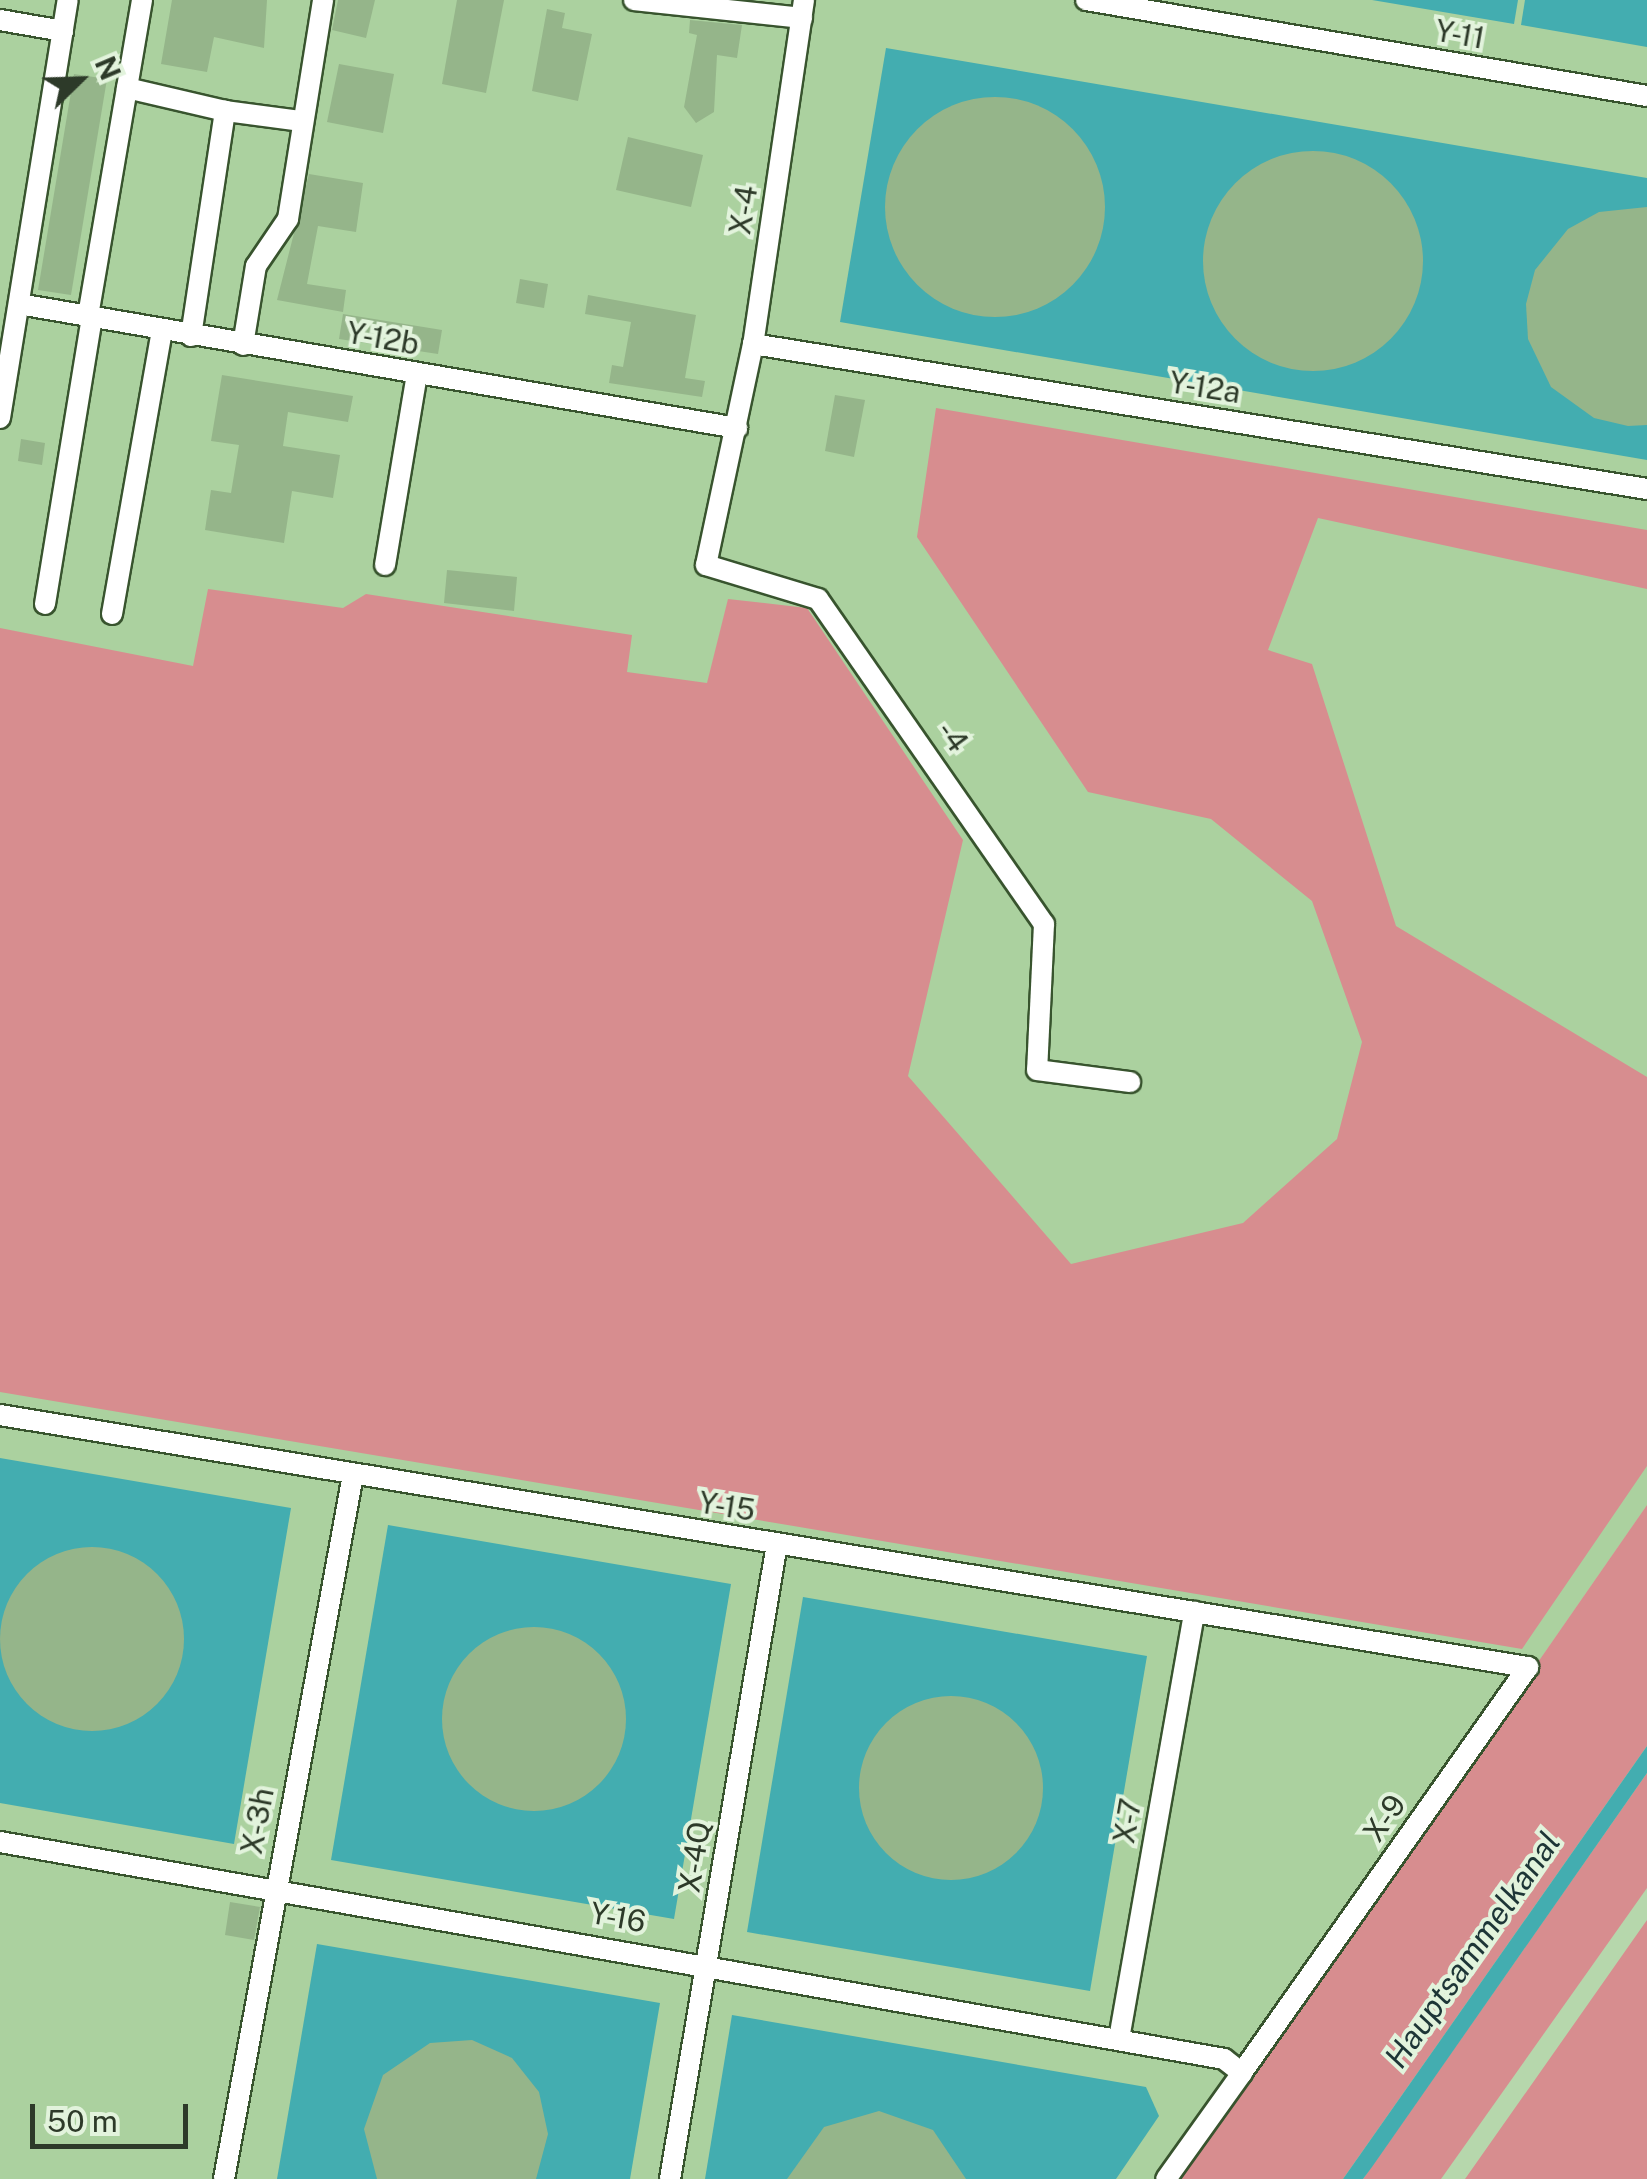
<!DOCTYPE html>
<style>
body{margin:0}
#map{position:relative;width:1647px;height:2179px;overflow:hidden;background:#b6d7ac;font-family:"Public Sans",sans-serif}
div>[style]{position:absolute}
.built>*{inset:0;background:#abd19f}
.green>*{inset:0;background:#d78d8f}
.water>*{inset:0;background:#43adb0}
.building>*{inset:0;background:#95b58a}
.round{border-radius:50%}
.roads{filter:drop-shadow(2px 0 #38542e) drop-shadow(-2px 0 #38542e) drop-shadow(0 2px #38542e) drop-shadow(0 -2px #38542e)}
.street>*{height:20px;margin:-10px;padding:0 10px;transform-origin:10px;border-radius:10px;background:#fff}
span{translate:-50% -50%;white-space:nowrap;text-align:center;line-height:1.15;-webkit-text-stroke:8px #e2f3dc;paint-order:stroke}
.street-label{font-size:30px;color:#2d3a29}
.water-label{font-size:32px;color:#1d3536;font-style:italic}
.north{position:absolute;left:30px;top:30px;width:100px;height:100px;-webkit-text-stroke:8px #e2f3dc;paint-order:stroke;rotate:67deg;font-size:28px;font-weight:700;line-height:40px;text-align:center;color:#2d3a29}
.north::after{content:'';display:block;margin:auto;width:35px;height:45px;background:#2d3a29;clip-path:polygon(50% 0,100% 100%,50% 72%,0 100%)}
.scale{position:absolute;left:30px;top:2104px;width:158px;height:45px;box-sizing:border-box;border:5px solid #2d3a29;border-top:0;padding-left:12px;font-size:30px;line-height:35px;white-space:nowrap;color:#2d3a29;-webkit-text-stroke:8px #e2f3dc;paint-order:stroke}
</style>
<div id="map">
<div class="built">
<i style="clip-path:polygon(0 0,1647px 0,1647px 1505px,1179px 2179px,0 2179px)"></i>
</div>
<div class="green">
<i style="clip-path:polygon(936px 408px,1647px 530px,1647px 589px,1318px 518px,1268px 650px,1312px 664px,1396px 926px,1647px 1077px,1647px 1466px,1522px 1649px,0 1392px,0 628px,193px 666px,208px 589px,343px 608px,366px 594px,632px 635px,627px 672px,707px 683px,728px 599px,807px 608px,963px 840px,908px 1076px,1071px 1264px,1243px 1223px,1337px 1139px,1362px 1042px,1312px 901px,1211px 819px,1088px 792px,917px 537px)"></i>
<i style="clip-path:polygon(1647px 1505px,1647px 1746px,1343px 2179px,1179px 2179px)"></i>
<i style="clip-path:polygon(1647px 1773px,1647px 1888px,1441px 2179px,1363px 2179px)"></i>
<i style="clip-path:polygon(1647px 1920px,1647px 2179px,1465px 2179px,1567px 2034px)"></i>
</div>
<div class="water">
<i style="clip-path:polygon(1372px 0,1518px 0,1514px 24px)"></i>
<i style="clip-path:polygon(1525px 0,1647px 0,1647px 47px,1521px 25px)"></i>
<i style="clip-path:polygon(886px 48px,1647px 178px,1647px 460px,840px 322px)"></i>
<i style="clip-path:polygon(0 1458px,291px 1508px,234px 1844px,0 1803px)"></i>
<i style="clip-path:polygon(388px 1525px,731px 1584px,674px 1919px,331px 1860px)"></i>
<i style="clip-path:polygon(803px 1597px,1147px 1656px,1090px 1991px,747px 1932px)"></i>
<i style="clip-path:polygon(1647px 1746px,1647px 1773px,1372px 2167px,1363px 2179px,1343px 2179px)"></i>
<i style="clip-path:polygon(317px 1944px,660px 2003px,630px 2179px,277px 2179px)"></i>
<i style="clip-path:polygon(732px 2015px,1146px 2087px,1159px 2116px,1116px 2179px,705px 2179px)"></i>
</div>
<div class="building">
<i style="clip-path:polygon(172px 0,267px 0,264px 48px,214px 37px,207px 72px,161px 64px)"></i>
<i style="clip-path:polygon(338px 0,375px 0,366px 38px,332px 30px)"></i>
<i style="clip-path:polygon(457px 0,504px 0,486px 93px,442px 84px)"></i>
<i style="clip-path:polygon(547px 9px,565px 13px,562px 28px,592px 34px,578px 101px,532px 91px)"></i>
<i style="clip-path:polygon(690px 20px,742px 25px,737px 58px,717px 55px,714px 112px,696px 123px,684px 107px,697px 35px,689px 33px)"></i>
<i style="clip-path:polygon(339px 64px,394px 74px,383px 133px,327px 122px)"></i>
<i style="clip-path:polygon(74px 74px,107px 79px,71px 295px,38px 290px)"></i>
<i class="round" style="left:885px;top:97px;width:220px;height:220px"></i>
<i style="clip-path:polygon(628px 137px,703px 155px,691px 207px,616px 190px)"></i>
<i class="round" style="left:1203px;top:151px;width:220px;height:220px"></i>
<i style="clip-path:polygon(309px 174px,363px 183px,356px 232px,318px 226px,307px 284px,346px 290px,343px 312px,277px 300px)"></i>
<i style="clip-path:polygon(1647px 207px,1647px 425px,1628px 426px,1594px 418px,1551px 387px,1528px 339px,1526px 304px,1535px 270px,1568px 229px,1599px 212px)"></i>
<i style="clip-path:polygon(520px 279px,548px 284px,544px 308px,516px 303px)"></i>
<i style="clip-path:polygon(588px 295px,696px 315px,685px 378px,705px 381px,702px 397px,609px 383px,612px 365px,623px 367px,631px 322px,585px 314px)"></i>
<i style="clip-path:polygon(343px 314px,442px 330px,438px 354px,339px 339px)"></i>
<i style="clip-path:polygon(222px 375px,353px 396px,348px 422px,288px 412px,283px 446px,340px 455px,333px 498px,292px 491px,284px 543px,205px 530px,211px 490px,231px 493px,239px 445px,211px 441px)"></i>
<i style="clip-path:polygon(835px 395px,865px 400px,854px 457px,825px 451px)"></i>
<i style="clip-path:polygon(21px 439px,45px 443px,42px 465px,18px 461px)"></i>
<i style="clip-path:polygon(447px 570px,517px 577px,514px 611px,444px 603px)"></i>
<i class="round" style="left:0;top:1547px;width:184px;height:184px"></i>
<i class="round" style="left:442px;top:1627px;width:184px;height:184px"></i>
<i class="round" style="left:859px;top:1696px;width:184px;height:184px"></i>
<i style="clip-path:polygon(230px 1902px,260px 1907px,254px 1940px,225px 1935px)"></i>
<i style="clip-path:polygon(472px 2040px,512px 2058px,539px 2092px,548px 2134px,536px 2179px,377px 2179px,364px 2129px,383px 2075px,430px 2043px)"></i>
<i style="clip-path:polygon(879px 2111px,933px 2130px,966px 2179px,787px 2179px,824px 2127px)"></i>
</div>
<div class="roads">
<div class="street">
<i style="left:634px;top:0;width:169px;rotate:6.1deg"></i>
<i style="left:804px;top:0;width:348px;rotate:98.4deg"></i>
<i style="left:753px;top:344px;width:226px;rotate:102deg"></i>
<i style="left:706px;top:565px;width:117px;rotate:16.9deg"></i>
<i style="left:818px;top:599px;width:396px;rotate:55.2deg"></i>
<i style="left:1044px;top:924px;width:146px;rotate:92.7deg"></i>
<i style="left:1037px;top:1070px;width:94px;rotate:7.4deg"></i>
<i style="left:1086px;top:0;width:569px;rotate:9.71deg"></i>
<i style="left:0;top:20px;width:64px;rotate:9.9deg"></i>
<i style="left:127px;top:88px;width:101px;rotate:13.2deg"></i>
<i style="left:19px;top:304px;width:729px;rotate:9.8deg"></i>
<i style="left:88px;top:316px;width:321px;rotate:-80.3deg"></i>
<i style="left:191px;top:336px;width:228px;rotate:-81.4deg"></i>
<i style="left:225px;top:111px;width:77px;rotate:7.5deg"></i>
<i style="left:753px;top:344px;width:906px;rotate:9.21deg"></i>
<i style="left:243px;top:345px;width:80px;rotate:-80.7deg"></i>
<i style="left:256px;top:266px;width:57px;rotate:-55.8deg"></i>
<i style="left:288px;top:219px;width:222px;rotate:-80.9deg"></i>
<i style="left:0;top:418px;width:423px;rotate:-80.8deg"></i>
<i style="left:385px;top:565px;width:194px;rotate:-80.5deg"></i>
<i style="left:45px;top:604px;width:291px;rotate:-80.7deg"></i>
<i style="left:112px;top:614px;width:287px;rotate:-80deg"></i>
<i style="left:0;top:1415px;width:1549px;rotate:9.37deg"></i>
<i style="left:1528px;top:1667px;width:497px;rotate:125.2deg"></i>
<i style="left:0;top:1842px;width:1243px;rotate:10.05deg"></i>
<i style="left:1224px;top:2059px;width:23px;rotate:38deg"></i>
<i style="left:1242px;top:2073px;width:130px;rotate:125.6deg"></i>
<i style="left:1119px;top:2039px;width:434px;rotate:-80deg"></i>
<i style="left:224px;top:2179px;width:716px;rotate:-79.62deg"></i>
<i style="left:670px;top:2179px;width:644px;rotate:-80.44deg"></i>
</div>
</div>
<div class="street-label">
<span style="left:1460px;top:34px;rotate:10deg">Y-11</span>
<span style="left:743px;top:210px;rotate:-81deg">X-4</span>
<span style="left:383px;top:338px;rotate:10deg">Y-12b</span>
<span style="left:1205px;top:387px;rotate:9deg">Y-12a</span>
<span style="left:953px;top:736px;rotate:54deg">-4</span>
<span style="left:727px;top:1506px;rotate:9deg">Y-15</span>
<span style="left:1384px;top:1818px;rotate:-55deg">X-9</span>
<span style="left:257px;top:1821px;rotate:-79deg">X-3h</span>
<span style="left:1127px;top:1821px;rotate:-80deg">X-7</span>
<span style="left:694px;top:1857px;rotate:-81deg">X-4Q</span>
<span style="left:618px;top:1917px;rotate:10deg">Y-16</span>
</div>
<div class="water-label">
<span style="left:1473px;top:1950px;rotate:-55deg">Hauptsammelkanal</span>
</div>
<div class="north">N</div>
<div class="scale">50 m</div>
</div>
